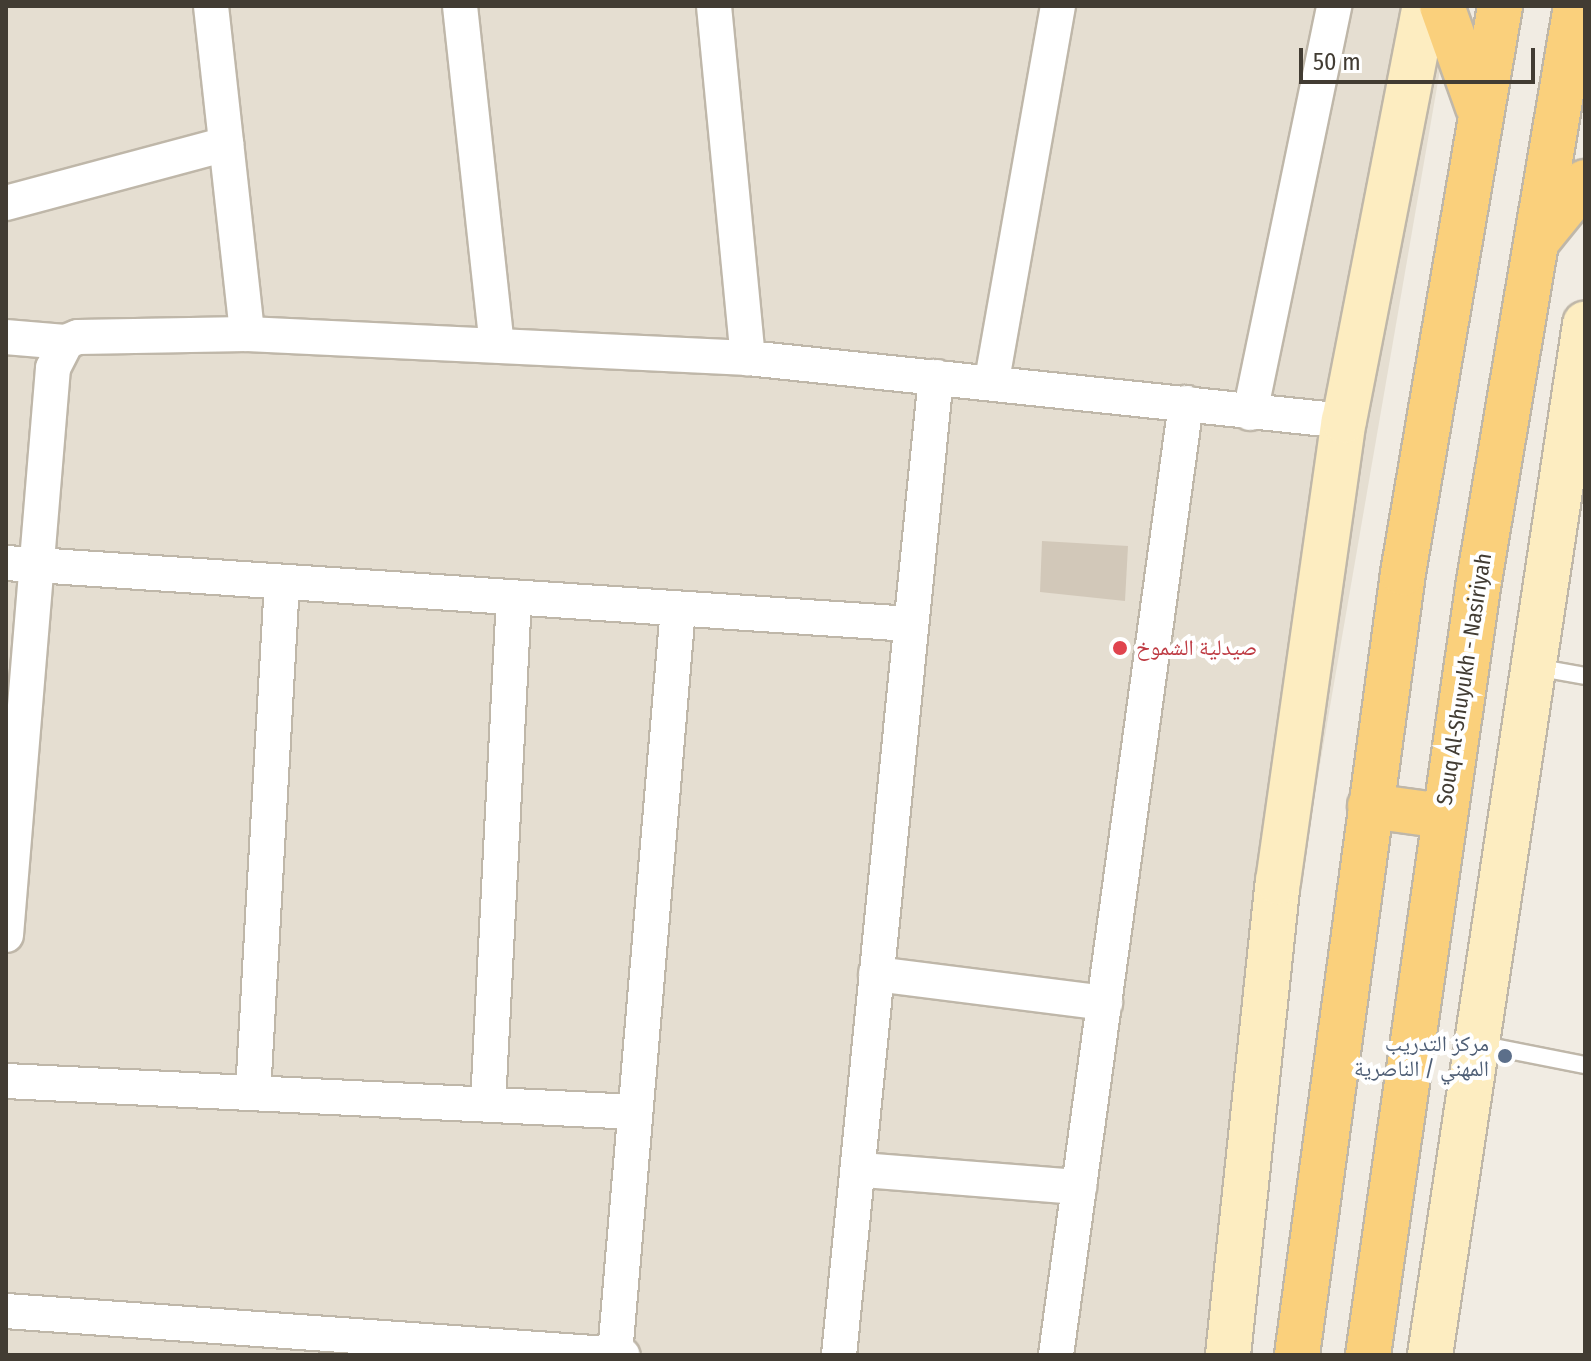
<!DOCTYPE html>
<meta charset="utf-8">
<style>
body{margin:0}
#map{position:relative;width:1591px;height:1361px;overflow:hidden;background:#f1ece3;font-family:"Fira Sans Condensed","Noto Naskh Arabic",sans-serif}
div>[style]{position:absolute}
.residential>*{inset:0;background:#e5ded1}
.building>*{inset:0;background:#d2c8b9}
.roads{filter:drop-shadow(2px 0 #bfb7a9) drop-shadow(-2px 0 #bfb7a9) drop-shadow(0 2px #bfb7a9) drop-shadow(0 -2px #bfb7a9)}
.service>*{height:16px;margin:-8px;padding:0 8px;transform-origin:8px;border-radius:8px;background:#fff}
.minor>*{height:34px;margin:-17px;padding:0 17px;transform-origin:17px;border-radius:17px;background:#fff}
.secondary>*{height:44px;margin:-22px;padding:0 22px;transform-origin:22px;border-radius:22px;background:#fdedc1}
.trunk>*{height:44px;margin:-22px;padding:0 22px;transform-origin:22px;border-radius:22px;background:#fad07c}
.dots>*{width:22px;height:22px;translate:-50% -50%;box-sizing:border-box;border:4px solid #fff;border-radius:50%}
span{translate:-50% -50%;white-space:nowrap;text-align:center;line-height:1.15;-webkit-text-stroke:8px #fff;paint-order:stroke}
.health-label{font-size:22px;color:#be3a42}
.left{translate:0 -50%;text-align:left}
.street-label{font-size:22px;color:#423c33}
.service-label{font-size:22px;color:#4e5e75}
.right{translate:-100% -50%;text-align:right}
.frame{position:absolute;inset:0;border:8px solid #423c33;pointer-events:none}
.scale{position:absolute;left:1299px;top:48px;width:236px;height:36px;box-sizing:border-box;border:4px solid #423c33;border-top:0;padding-left:10px;font-size:24px;line-height:28px;white-space:nowrap;color:#423c33;-webkit-text-stroke:6px #fff;paint-order:stroke}
</style>
<div id="map">
<div class="residential">
<i style="clip-path:polygon(6px 6px,1451px 6px,1218px 1355px,6px 1355px)"></i>
</div>
<div class="building">
<i style="clip-path:polygon(1042px 541px,1128px 546px,1125px 601px,1040px 592px)"></i>
</div>
<div class="roads">
<div class="service">
<i style="left:1535px;top:667px;width:51px;rotate:10.2deg"></i>
<i style="left:1478px;top:1044px;width:109px;rotate:11.1deg"></i>
</div>
<div class="minor">
<i style="left:211px;top:6px;width:330px;rotate:83.7deg"></i>
<i style="left:460px;top:6px;width:341px;rotate:83.8deg"></i>
<i style="left:714px;top:6px;width:354px;rotate:84.5deg"></i>
<i style="left:6px;top:203px;width:228px;rotate:-15deg"></i>
<i style="left:6px;top:337px;width:60px;rotate:4.8deg"></i>
<i style="left:992px;top:380px;width:380px;rotate:-80deg"></i>
<i style="left:1250px;top:413px;width:416px;rotate:-78.3deg"></i>
<i style="left:6px;top:563px;width:905px;rotate:3.86deg"></i>
<i style="left:6px;top:935px;width:569px;rotate:-85.26deg"></i>
<i style="left:53px;top:368px;width:29px;rotate:-63deg"></i>
<i style="left:66px;top:342px;width:13px;rotate:-23deg"></i>
<i style="left:78px;top:337px;width:169px;rotate:-1deg"></i>
<i style="left:247px;top:334px;width:502px;rotate:2.74deg"></i>
<i style="left:748px;top:358px;width:599px;rotate:6.03deg"></i>
<i style="left:876px;top:974px;width:231px;rotate:7.2deg"></i>
<i style="left:6px;top:1081px;width:630px;rotate:2.82deg"></i>
<i style="left:253px;top:1093px;width:512px;rotate:-86.75deg"></i>
<i style="left:488px;top:1104px;width:507px;rotate:-87.06deg"></i>
<i style="left:862px;top:1170px;width:218px;rotate:4.5deg"></i>
<i style="left:6px;top:1311px;width:618px;rotate:4.09deg"></i>
<i style="left:615px;top:1354px;width:748px;rotate:-85.17deg"></i>
<i style="left:839px;top:1355px;width:983px;rotate:-84.34deg"></i>
<i style="left:1056px;top:1355px;width:961px;rotate:-82.22deg"></i>
</div>
<div class="secondary">
<i style="left:1228px;top:1355px;width:476px;rotate:-84deg"></i>
<i style="left:1278px;top:882px;width:466px;rotate:-81.9deg"></i>
<i style="left:1344px;top:421px;width:423px;rotate:-79deg"></i>
<i style="left:1430px;top:1355px;width:1043px;rotate:-81.45deg"></i>
</div>
<div class="trunk">
<i style="left:1442px;top:6px;width:107px;rotate:70.4deg"></i>
<i style="left:1537px;top:241px;width:76px;rotate:-50.9deg"></i>
<i style="left:1370px;top:806px;width:74px;rotate:7.8deg"></i>
<i style="left:1297px;top:1355px;width:789px;rotate:-82.28deg"></i>
<i style="left:1403px;top:573px;width:575px;rotate:-80.29deg"></i>
<i style="left:1368px;top:1355px;width:776px;rotate:-81.85deg"></i>
<i style="left:1478px;top:587px;width:589px;rotate:-80.43deg"></i>
</div>
</div>
<div class="dots">
<i style="left:1120px;top:648px;background:#e0444e"></i>
<i style="left:1505px;top:1056px;background:#5c6f8a"></i>
</div>
<div class="health-label">
<span class="left" style="left:1136px;top:648px">صيدلية الشموخ</span>
</div>
<div class="street-label">
<span style="left:1464px;top:679px;rotate:-81deg">Souq Al-Shuyukh - Nasiriyah</span>
</div>
<div class="service-label">
<span class="right" style="left:1489px;top:1056px">مركز التدريب<br>المهني / الناصرية</span>
</div>
<div class="frame"></div>
<div class="scale">50 m</div>
</div>
